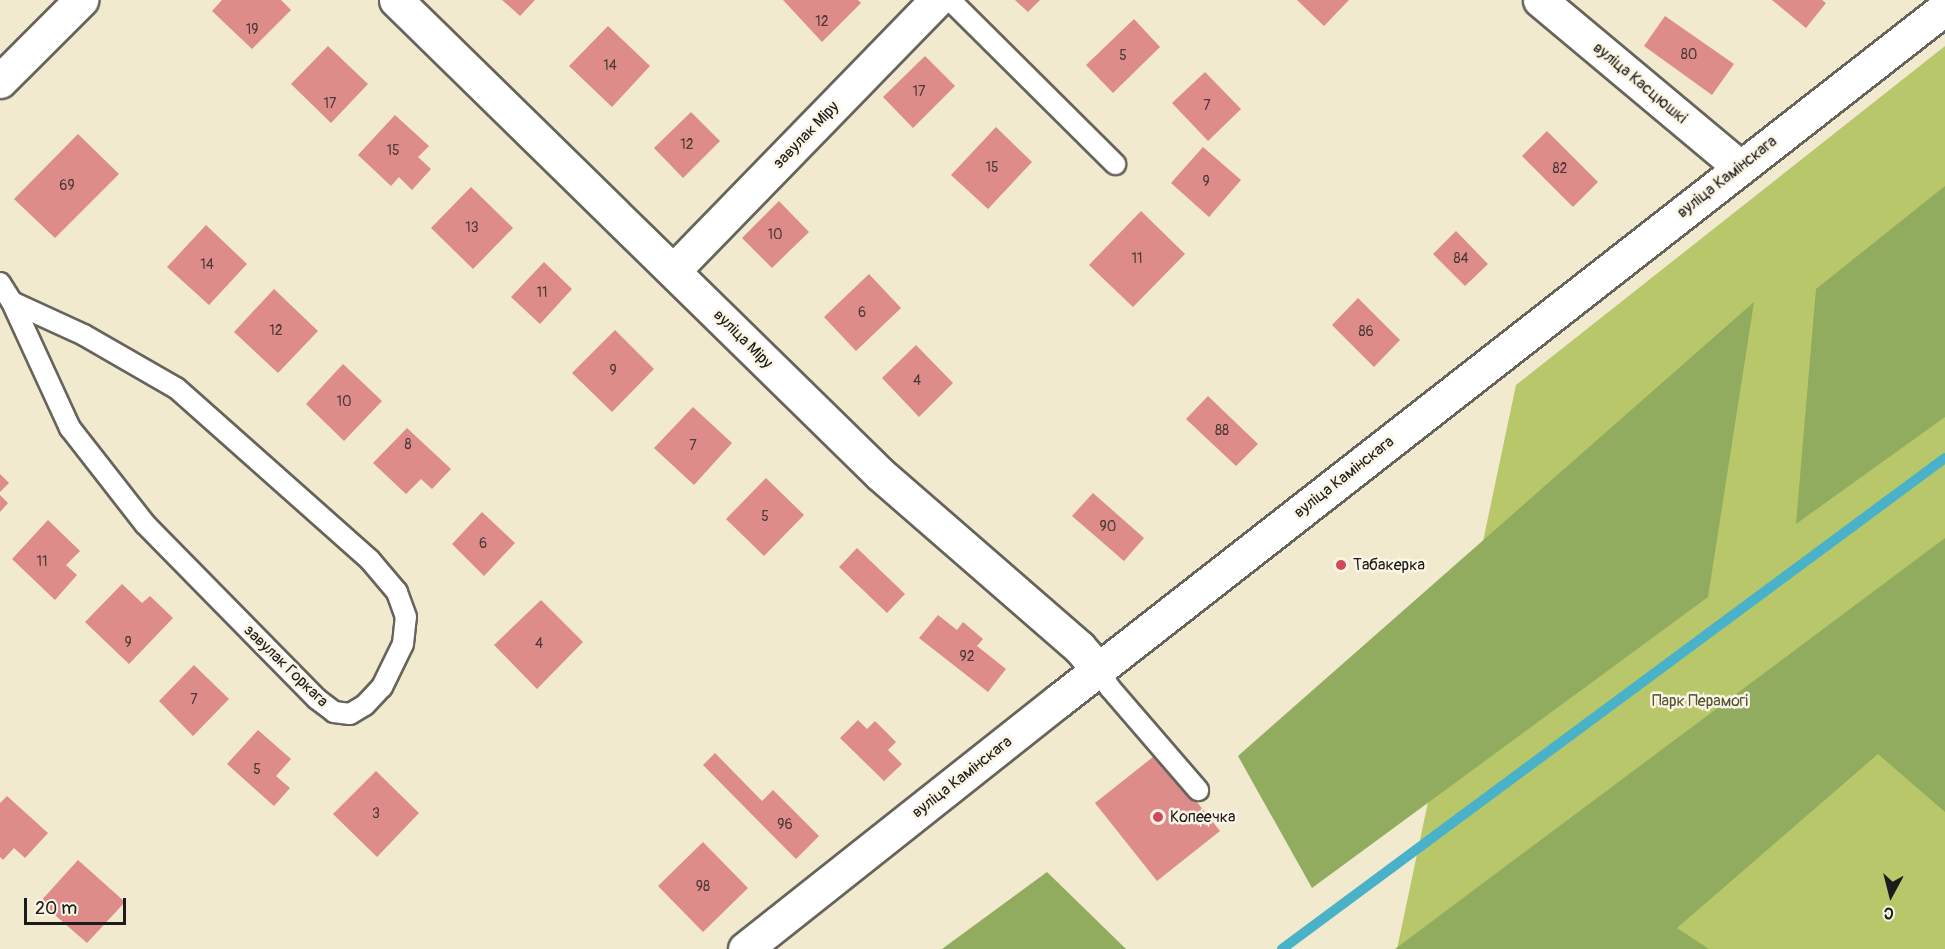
<!DOCTYPE html>
<meta charset="utf-8">
<style>
body{margin:0}
#map{position:relative;width:1945px;height:949px;overflow:hidden;background:#f1eacf;font-family:Pangolin,sans-serif}
div>[style]{position:absolute}
.green>*{inset:0;background:#b7c76a}
.forest>*{inset:0;background:#91ac5e}
.stream>*{height:10px;margin:-5px;padding:0 5px;transform-origin:5px;border-radius:5px;background:#49b2c8}
.building>*{inset:0;background:#dd8c89}
.roads{filter:drop-shadow(2px 0 #67645b) drop-shadow(-2px 0 #67645b) drop-shadow(0 2px #67645b) drop-shadow(0 -2px #67645b)}
.lane>*{height:20px;margin:-10px;padding:0 10px;transform-origin:10px;border-radius:10px;background:#fff}
.street>*{height:33px;margin:-16.5px;padding:0 16.5px;transform-origin:16.5px;border-radius:16.5px;background:#fff}
.primary>*{height:33px;margin:-16.5px;padding:0 16.5px;transform-origin:16.5px;border-radius:16.5px;background:#fff}
.dots>*{width:16px;height:16px;translate:-50% -50%;box-sizing:border-box;border:3px solid #fcf5e5;border-radius:50%}
span{translate:-50% -50%;white-space:nowrap;text-align:center;line-height:1.15;-webkit-text-stroke:5px #fcf5e5;paint-order:stroke}
.number-label{font-size:14px;color:#4c3837}
.number-label span{-webkit-text-stroke-width:0}
.street-label{font-size:16px;color:#1c1c1c}
.poi-label{font-size:16px;color:#1c1c1c}
.left{translate:0 -50%;text-align:left}
.park-label{font-size:16px;color:#525837}
.north{position:absolute;left:1861px;top:865px;width:60px;height:60px;-webkit-text-stroke:4px #fcf5e5;paint-order:stroke;rotate:187deg;font-size:16px;font-weight:700;line-height:24px;text-align:center;color:#1c1c1c}
.north::after{content:'';display:block;margin:auto;width:21px;height:27px;background:#1c1c1c;clip-path:polygon(50% 0,100% 100%,50% 72%,0 100%)}
.scale{position:absolute;left:24px;top:898px;width:102px;height:27px;box-sizing:border-box;border:3px solid #1c1c1c;border-top:0;padding-left:8px;font-size:18px;line-height:21px;white-space:nowrap;color:#1c1c1c;-webkit-text-stroke:4px #fcf5e5;paint-order:stroke}
</style>
<div id="map">
<div class="green">
<i style="clip-path:polygon(1945px 46px,1945px 949px,1397px 949px,1516px 385px)"></i>
</div>
<div class="forest">
<i style="clip-path:polygon(1945px 186px,1945px 417px,1796px 524px,1816px 289px)"></i>
<i style="clip-path:polygon(1754px 302px,1708px 597px,1312px 888px,1238px 756px)"></i>
<i style="clip-path:polygon(1945px 538px,1945px 812px,1878px 754px,1677px 928px,1709px 949px,1395px 949px)"></i>
<i style="clip-path:polygon(1047px 872px,1126px 949px,942px 949px)"></i>
</div>
<div class="stream">
<i style="left:1282px;top:949px;width:825px;rotate:-36.52deg"></i>
</div>
<div class="building">
<i style="clip-path:polygon(222px 0,281px 0,291px 10px,252px 49px,212px 11px)"></i>
<i style="clip-path:polygon(502px 0,535px 0,520px 16px)"></i>
<i style="clip-path:polygon(783px 0,858px 0,861px 3px,822px 42px)"></i>
<i style="clip-path:polygon(1015px 0,1040px 0,1028px 12px)"></i>
<i style="clip-path:polygon(1297px 0,1349px 0,1324px 26px)"></i>
<i style="clip-path:polygon(1772px 0,1822px 0,1826px 3px,1806px 28px)"></i>
<i style="clip-path:polygon(1665px 16px,1734px 64px,1712px 95px,1644px 46px)"></i>
<i style="clip-path:polygon(1134px 19px,1160px 47px,1113px 93px,1086px 65px)"></i>
<i style="clip-path:polygon(608px 26px,650px 66px,612px 107px,569px 66px)"></i>
<i style="clip-path:polygon(328px 46px,368px 84px,331px 123px,291px 84px)"></i>
<i style="clip-path:polygon(925px 56px,955px 86px,913px 128px,883px 97px)"></i>
<i style="clip-path:polygon(1205px 72px,1241px 109px,1208px 141px,1172px 103px)"></i>
<i style="clip-path:polygon(691px 112px,720px 141px,683px 178px,654px 148px)"></i>
<i style="clip-path:polygon(395px 115px,429px 146px,418px 157px,431px 169px,412px 190px,399px 177px,391px 186px,358px 155px)"></i>
<i style="clip-path:polygon(996px 127px,1032px 162px,988px 209px,951px 175px)"></i>
<i style="clip-path:polygon(1547px 131px,1598px 182px,1573px 207px,1522px 156px)"></i>
<i style="clip-path:polygon(78px 134px,119px 174px,55px 238px,14px 199px)"></i>
<i style="clip-path:polygon(1203px 147px,1241px 180px,1209px 217px,1171px 183px)"></i>
<i style="clip-path:polygon(471px 187px,513px 228px,473px 269px,431px 228px)"></i>
<i style="clip-path:polygon(779px 201px,809px 232px,772px 268px,742px 238px)"></i>
<i style="clip-path:polygon(1141px 211px,1185px 254px,1133px 307px,1089px 265px)"></i>
<i style="clip-path:polygon(206px 225px,247px 264px,209px 305px,167px 267px)"></i>
<i style="clip-path:polygon(1456px 231px,1488px 264px,1465px 286px,1433px 254px)"></i>
<i style="clip-path:polygon(544px 262px,572px 289px,540px 324px,511px 297px)"></i>
<i style="clip-path:polygon(869px 274px,901px 308px,856px 351px,824px 317px)"></i>
<i style="clip-path:polygon(274px 289px,318px 331px,278px 373px,234px 332px)"></i>
<i style="clip-path:polygon(1358px 298px,1400px 340px,1374px 367px,1332px 325px)"></i>
<i style="clip-path:polygon(615px 330px,654px 369px,612px 412px,572px 373px)"></i>
<i style="clip-path:polygon(916px 345px,953px 383px,919px 417px,882px 378px)"></i>
<i style="clip-path:polygon(343px 364px,382px 401px,344px 441px,306px 404px)"></i>
<i style="clip-path:polygon(1208px 396px,1258px 444px,1236px 466px,1186px 419px)"></i>
<i style="clip-path:polygon(693px 407px,732px 443px,694px 485px,654px 448px)"></i>
<i style="clip-path:polygon(407px 428px,451px 469px,432px 489px,421px 479px,406px 494px,373px 463px)"></i>
<i style="clip-path:polygon(0 474px,9px 483px,0 492px)"></i>
<i style="clip-path:polygon(766px 478px,804px 515px,764px 556px,726px 519px)"></i>
<i style="clip-path:polygon(1093px 493px,1144px 538px,1124px 561px,1072px 516px)"></i>
<i style="clip-path:polygon(0 495px,8px 503px,0 512px)"></i>
<i style="clip-path:polygon(482px 512px,515px 543px,484px 576px,452px 544px)"></i>
<i style="clip-path:polygon(48px 520px,80px 551px,66px 565px,77px 575px,55px 600px,12px 559px)"></i>
<i style="clip-path:polygon(857px 548px,905px 594px,887px 613px,839px 567px)"></i>
<i style="clip-path:polygon(122px 584px,142px 603px,150px 596px,173px 618px,129px 664px,85px 622px)"></i>
<i style="clip-path:polygon(541px 600px,583px 642px,537px 689px,494px 645px)"></i>
<i style="clip-path:polygon(938px 615px,957px 630px,963px 622px,983px 639px,977px 646px,1006px 669px,988px 692px,919px 638px)"></i>
<i style="clip-path:polygon(194px 665px,229px 699px,193px 736px,159px 701px)"></i>
<i style="clip-path:polygon(858px 720px,867px 729px,875px 721px,896px 742px,888px 750px,902px 764px,884px 781px,840px 738px)"></i>
<i style="clip-path:polygon(258px 730px,291px 759px,276px 776px,290px 788px,274px 806px,227px 764px)"></i>
<i style="clip-path:polygon(715px 753px,762px 801px,773px 790px,819px 836px,796px 859px,703px 765px)"></i>
<i style="clip-path:polygon(1158px 753px,1220px 831px,1157px 881px,1095px 803px)"></i>
<i style="clip-path:polygon(376px 771px,419px 813px,377px 857px,333px 814px)"></i>
<i style="clip-path:polygon(7px 796px,48px 833px,25px 858px,14px 848px,3px 860px,0 857px,0 803px)"></i>
<i style="clip-path:polygon(703px 842px,748px 888px,703px 932px,658px 886px)"></i>
<i style="clip-path:polygon(78px 860px,125px 902px,87px 943px,40px 902px)"></i>
</div>
<div class="roads">
<div class="lane">
<i style="left:950px;top:0;width:233px;rotate:44.8deg"></i>
<i style="left:0;top:283px;width:22px;rotate:58deg"></i>
<i style="left:12px;top:302px;width:139px;rotate:65.3deg"></i>
<i style="left:70px;top:428px;width:122px;rotate:52deg"></i>
<i style="left:145px;top:524px;width:245px;rotate:45.5deg"></i>
<i style="left:317px;top:699px;width:21px;rotate:37deg"></i>
<i style="left:334px;top:712px;width:16px;rotate:7deg"></i>
<i style="left:350px;top:714px;width:17px;rotate:-31deg"></i>
<i style="left:365px;top:705px;width:25px;rotate:-47deg"></i>
<i style="left:382px;top:687px;width:48px;rotate:-64deg"></i>
<i style="left:403px;top:644px;width:27px;rotate:-84deg"></i>
<i style="left:406px;top:617px;width:27px;rotate:-110deg"></i>
<i style="left:397px;top:592px;width:42px;rotate:-130.2deg"></i>
<i style="left:370px;top:560px;width:259px;rotate:-138.4deg"></i>
<i style="left:176px;top:388px;width:106px;rotate:-150.1deg"></i>
<i style="left:84px;top:335px;width:79px;rotate:-155.4deg"></i>
<i style="left:1098px;top:669px;width:22px;rotate:58deg"></i>
<i style="left:1110px;top:688px;width:135px;rotate:49.2deg"></i>
</div>
<div class="street">
<i style="left:396px;top:0;width:677px;rotate:44.4deg"></i>
<i style="left:880px;top:474px;width:264px;rotate:41deg"></i>
<i style="left:1079px;top:647px;width:29px;rotate:49deg"></i>
<i style="left:1540px;top:0;width:261px;rotate:39.9deg"></i>
<i style="left:0;top:81px;width:115px;rotate:-45deg"></i>
<i style="left:674px;top:270px;width:377px;rotate:-45.8deg"></i>
</div>
<div class="primary">
<i style="left:745px;top:949px;width:399px;rotate:-38.4deg"></i>
<i style="left:1058px;top:701px;width:1126px;rotate:-38deg"></i>
</div>
</div>
<div class="dots">
<i style="left:1341px;top:565px;background:#d1495b"></i>
<i style="left:1158px;top:817px;background:#d1495b"></i>
</div>
<div class="number-label">
<span style="left:822px;top:22px">12</span>
<span style="left:252px;top:30px">19</span>
<span style="left:1689px;top:55px">80</span>
<span style="left:1123px;top:56px">5</span>
<span style="left:610px;top:66px">14</span>
<span style="left:919px;top:92px">17</span>
<span style="left:330px;top:104px">17</span>
<span style="left:1207px;top:106px">7</span>
<span style="left:687px;top:145px">12</span>
<span style="left:393px;top:151px">15</span>
<span style="left:992px;top:168px">15</span>
<span style="left:1560px;top:169px">82</span>
<span style="left:1206px;top:182px">9</span>
<span style="left:67px;top:186px">69</span>
<span style="left:472px;top:228px">13</span>
<span style="left:775px;top:235px">10</span>
<span style="left:1137px;top:259px">11</span>
<span style="left:1461px;top:259px">84</span>
<span style="left:207px;top:265px">14</span>
<span style="left:542px;top:293px">11</span>
<span style="left:862px;top:313px">6</span>
<span style="left:276px;top:331px">12</span>
<span style="left:1366px;top:332px">86</span>
<span style="left:613px;top:371px">9</span>
<span style="left:917px;top:381px">4</span>
<span style="left:344px;top:402px">10</span>
<span style="left:1222px;top:431px">88</span>
<span style="left:408px;top:445px">8</span>
<span style="left:693px;top:446px">7</span>
<span style="left:765px;top:517px">5</span>
<span style="left:1108px;top:527px">90</span>
<span style="left:483px;top:544px">6</span>
<span style="left:42px;top:562px">11</span>
<span style="left:128px;top:643px">9</span>
<span style="left:539px;top:644px">4</span>
<span style="left:967px;top:657px">92</span>
<span style="left:194px;top:700px">7</span>
<span style="left:257px;top:770px">5</span>
<span style="left:376px;top:814px">3</span>
<span style="left:785px;top:825px">96</span>
<span style="left:703px;top:887px">98</span>
</div>
<div class="street-label">
<span style="left:1640px;top:83px;rotate:40deg">вуліца Касцюшкі</span>
<span style="left:806px;top:135px;rotate:-46deg">завулак Міру</span>
<span style="left:1727px;top:177px;rotate:-38deg">вуліца Камінскага</span>
<span style="left:743px;top:339px;rotate:45deg">вуліца Міру</span>
<span style="left:1344px;top:477px;rotate:-38deg">вуліца Камінскага</span>
<span style="left:286px;top:666px;rotate:44deg">завулак Горкага</span>
<span style="left:962px;top:777px;rotate:-38deg">вуліца Камінскага</span>
</div>
<div class="poi-label">
<span class="left" style="left:1353px;top:565px">Табакерка</span>
<span class="left" style="left:1170px;top:817px">Копеечка</span>
</div>
<div class="park-label">
<span style="left:1700px;top:701px">Парк Перамогі</span>
</div>
<div class="north">С</div>
<div class="scale">20 m</div>
</div>
